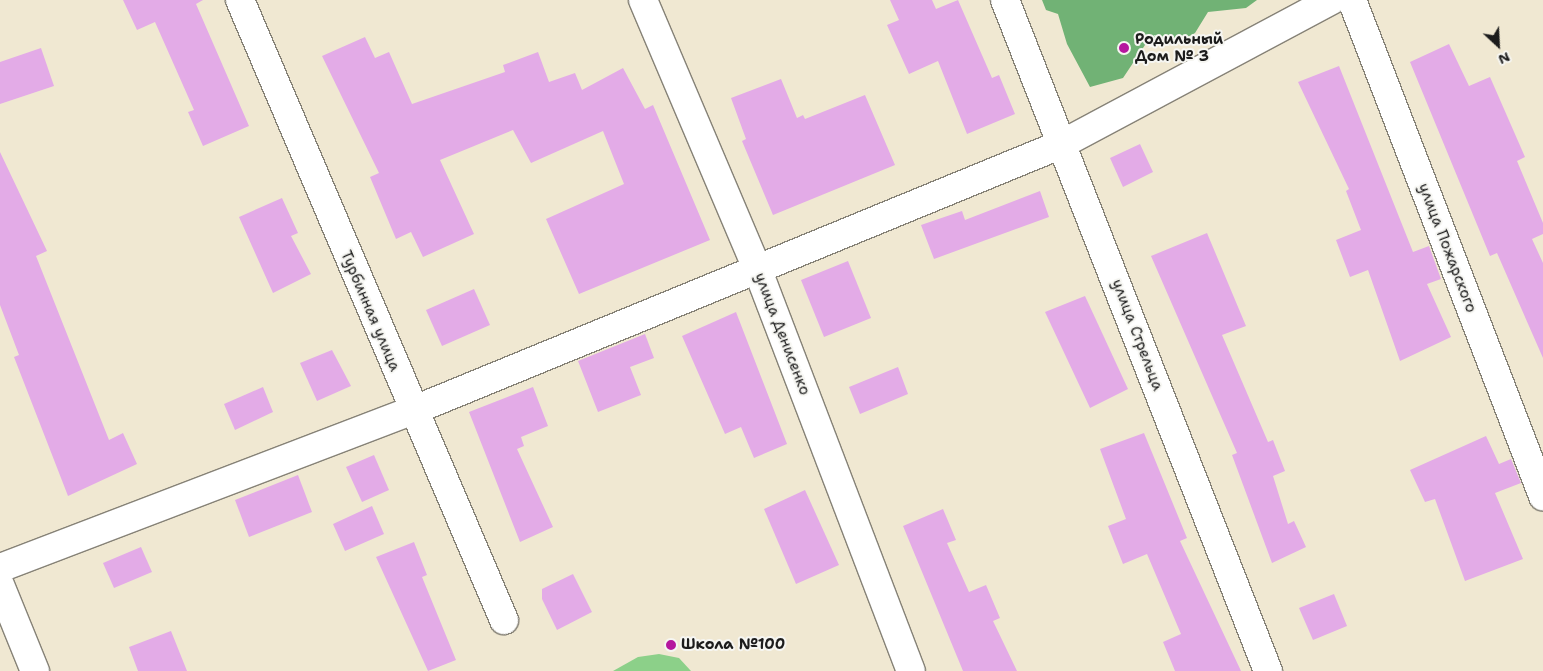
<!DOCTYPE html>
<meta charset="utf-8">
<style>
body{margin:0}
#map{position:relative;width:1543px;height:671px;overflow:hidden;background:#f0e8d2;font-family:"Shantell Sans",sans-serif}
div>[style]{position:absolute}
.green>*{inset:0;background:#8cd089}
.forest>*{inset:0;background:#71b275}
.building>*{inset:0;background:#e3abe7}
.roads{filter:drop-shadow(1px 0 #868277) drop-shadow(-1px 0 #868277) drop-shadow(0 1px #868277) drop-shadow(0 -1px #868277)}
.street>*{height:28px;margin:-14px;padding:0 14px;transform-origin:14px;border-radius:14px;background:#fff}
.dots>*{width:14px;height:14px;translate:-50% -50%;box-sizing:border-box;border:2px solid #f6f6f2;border-radius:50%}
span{translate:-50% -50%;white-space:nowrap;text-align:center;line-height:1.15;-webkit-text-stroke:4px #f6f6f2;paint-order:stroke}
.poi-label{font-size:15px;color:#1c1c1c;font-weight:700}
.left{translate:0 -50%;text-align:left}
.street-label{font-size:15px;color:#1c1c1c}
.north{position:absolute;left:1473px;top:20px;width:50px;height:50px;-webkit-text-stroke:4px #f6f6f2;paint-order:stroke;rotate:155deg;font-size:14px;font-weight:700;line-height:20px;text-align:center;color:#1c1c1c}
.north::after{content:'';display:block;margin:auto;width:18px;height:22px;background:#1c1c1c;clip-path:polygon(50% 0,100% 100%,50% 72%,0 100%)}
</style>
<div id="map">
<div class="green">
<i style="clip-path:polygon(659px 654px,679px 658px,691px 671px,613px 671px,638px 657px)"></i>
</div>
<div class="forest">
<i style="clip-path:polygon(1042px 0,1257px 0,1246px 8px,1208px 12px,1195px 33px,1173px 45px,1145px 45px,1123px 78px,1090px 87px,1067px 44px,1058px 14px,1046px 10px)"></i>
</div>
<div class="building">
<i style="clip-path:polygon(123px 0,203px 0,196px 4px,249px 126px,203px 146px,188px 112px,194px 110px,155px 22px,137px 30px)"></i>
<i style="clip-path:polygon(890px 0,932px 0,936px 9px,958px 0,992px 78px,999px 75px,1015px 114px,967px 134px,938px 61px,909px 74px,887px 25px,899px 20px)"></i>
<i style="clip-path:polygon(365px 37px,375px 58px,389px 52px,412px 104px,505px 72px,503px 65px,538px 52px,549px 82px,575px 73px,582px 90px,623px 68px,645px 109px,653px 105px,710px 240px,579px 294px,546px 219px,624px 184px,603px 131px,531px 163px,513px 130px,440px 160px,474px 234px,423px 257px,411px 232px,396px 239px,370px 177px,379px 173px,322px 56px)"></i>
<i style="clip-path:polygon(1449px 44px,1469px 86px,1490px 77px,1525px 157px,1517px 161px,1543px 223px,1543px 234px,1532px 239px,1543px 263px,1543px 358px,1497px 253px,1490px 256px,1410px 62px)"></i>
<i style="clip-path:polygon(41px 48px,54px 86px,0 104px,0 62px)"></i>
<i style="clip-path:polygon(1339px 66px,1413px 252px,1429px 246px,1441px 279px,1427px 284px,1451px 337px,1400px 361px,1368px 270px,1350px 277px,1336px 240px,1361px 230px,1346px 191px,1349px 189px,1298px 82px)"></i>
<i style="clip-path:polygon(781px 79px,797px 118px,803px 115px,805px 119px,865px 95px,895px 165px,773px 215px,742px 141px,746px 139px,731px 98px)"></i>
<i style="clip-path:polygon(1140px 144px,1153px 172px,1123px 187px,1110px 158px)"></i>
<i style="clip-path:polygon(0 152px,47px 251px,36px 256px,109px 440px,123px 433px,137px 464px,68px 496px,14px 357px,19px 355px,0 305px)"></i>
<i style="clip-path:polygon(1040px 191px,1049px 217px,934px 259px,921px 225px,962px 211px,965px 220px)"></i>
<i style="clip-path:polygon(282px 198px,298px 233px,291px 236px,311px 274px,273px 293px,239px 217px)"></i>
<i style="clip-path:polygon(1207px 233px,1246px 326px,1222px 335px,1268px 442px,1273px 440px,1285px 471px,1273px 476px,1288px 524px,1294px 521px,1306px 547px,1272px 563px,1232px 455px,1237px 453px,1151px 256px)"></i>
<i style="clip-path:polygon(848px 261px,871px 318px,824px 337px,801px 280px)"></i>
<i style="clip-path:polygon(474px 289px,490px 325px,442px 346px,426px 310px)"></i>
<i style="clip-path:polygon(1085px 296px,1128px 389px,1090px 408px,1045px 312px)"></i>
<i style="clip-path:polygon(736px 312px,787px 444px,754px 458px,741px 427px,725px 434px,682px 336px)"></i>
<i style="clip-path:polygon(645px 334px,654px 358px,630px 367px,641px 395px,598px 412px,578px 361px)"></i>
<i style="clip-path:polygon(332px 350px,351px 386px,317px 401px,300px 363px)"></i>
<i style="clip-path:polygon(898px 367px,908px 394px,860px 414px,849px 387px)"></i>
<i style="clip-path:polygon(263px 387px,273px 412px,235px 430px,224px 404px)"></i>
<i style="clip-path:polygon(533px 387px,548px 426px,521px 437px,524px 446px,517px 449px,553px 527px,520px 542px,469px 412px)"></i>
<i style="clip-path:polygon(1144px 433px,1187px 538px,1180px 541px,1241px 671px,1175px 671px,1163px 642px,1181px 634px,1147px 554px,1123px 564px,1108px 526px,1126px 519px,1100px 449px)"></i>
<i style="clip-path:polygon(1486px 436px,1499px 464px,1511px 459px,1521px 483px,1495px 493px,1523px 559px,1465px 581px,1435px 499px,1425px 502px,1410px 470px)"></i>
<i style="clip-path:polygon(374px 455px,389px 490px,362px 502px,346px 467px)"></i>
<i style="clip-path:polygon(298px 475px,312px 512px,249px 537px,235px 500px)"></i>
<i style="clip-path:polygon(805px 490px,839px 565px,796px 584px,764px 509px)"></i>
<i style="clip-path:polygon(372px 506px,384px 534px,345px 551px,333px 524px)"></i>
<i style="clip-path:polygon(943px 509px,956px 540px,947px 543px,969px 592px,986px 585px,1000px 618px,993px 621px,1017px 671px,963px 671px,903px 526px)"></i>
<i style="clip-path:polygon(414px 542px,427px 575px,422px 577px,456px 660px,428px 671px,376px 557px)"></i>
<i style="clip-path:polygon(141px 547px,152px 572px,114px 588px,103px 563px)"></i>
<i style="clip-path:polygon(573px 574px,592px 612px,557px 630px,542px 599px,542px 589px)"></i>
<i style="clip-path:polygon(1334px 594px,1347px 626px,1313px 640px,1299px 608px)"></i>
<i style="clip-path:polygon(171px 631px,187px 671px,138px 671px,129px 647px)"></i>
</div>
<div class="roads">
<div class="street">
<i style="left:240px;top:0;width:674px;rotate:66.94deg"></i>
<i style="left:643px;top:0;width:291px;rotate:67deg"></i>
<i style="left:757px;top:268px;width:431px;rotate:69.1deg"></i>
<i style="left:1005px;top:0;width:721px;rotate:68.6deg"></i>
<i style="left:1352px;top:0;width:532px;rotate:68.94deg"></i>
<i style="left:0;top:568px;width:441px;rotate:-20.9deg"></i>
<i style="left:412px;top:411px;width:703px;rotate:-22.33deg"></i>
<i style="left:1062px;top:144px;width:306px;rotate:-28.1deg"></i>
<i style="left:0;top:585px;width:93px;rotate:67.9deg"></i>
</div>
</div>
<div class="dots">
<i style="left:1124px;top:48px;background:#b5179e"></i>
<i style="left:671px;top:645px;background:#b5179e"></i>
</div>
<div class="poi-label">
<span class="left" style="left:1135px;top:48px">Родильный<br>Дом № 3</span>
<span class="left" style="left:681px;top:645px">Школа №100</span>
</div>
<div class="street-label">
<span style="left:1447px;top:248px;rotate:69deg">улица Пожарского</span>
<span style="left:370px;top:311px;rotate:67deg">Турбинная улица</span>
<span style="left:782px;top:334px;rotate:69deg">улица Денисенко</span>
<span style="left:1137px;top:335px;rotate:69deg">улица Стрельца</span>
</div>
<div class="north">N</div>
</div>
